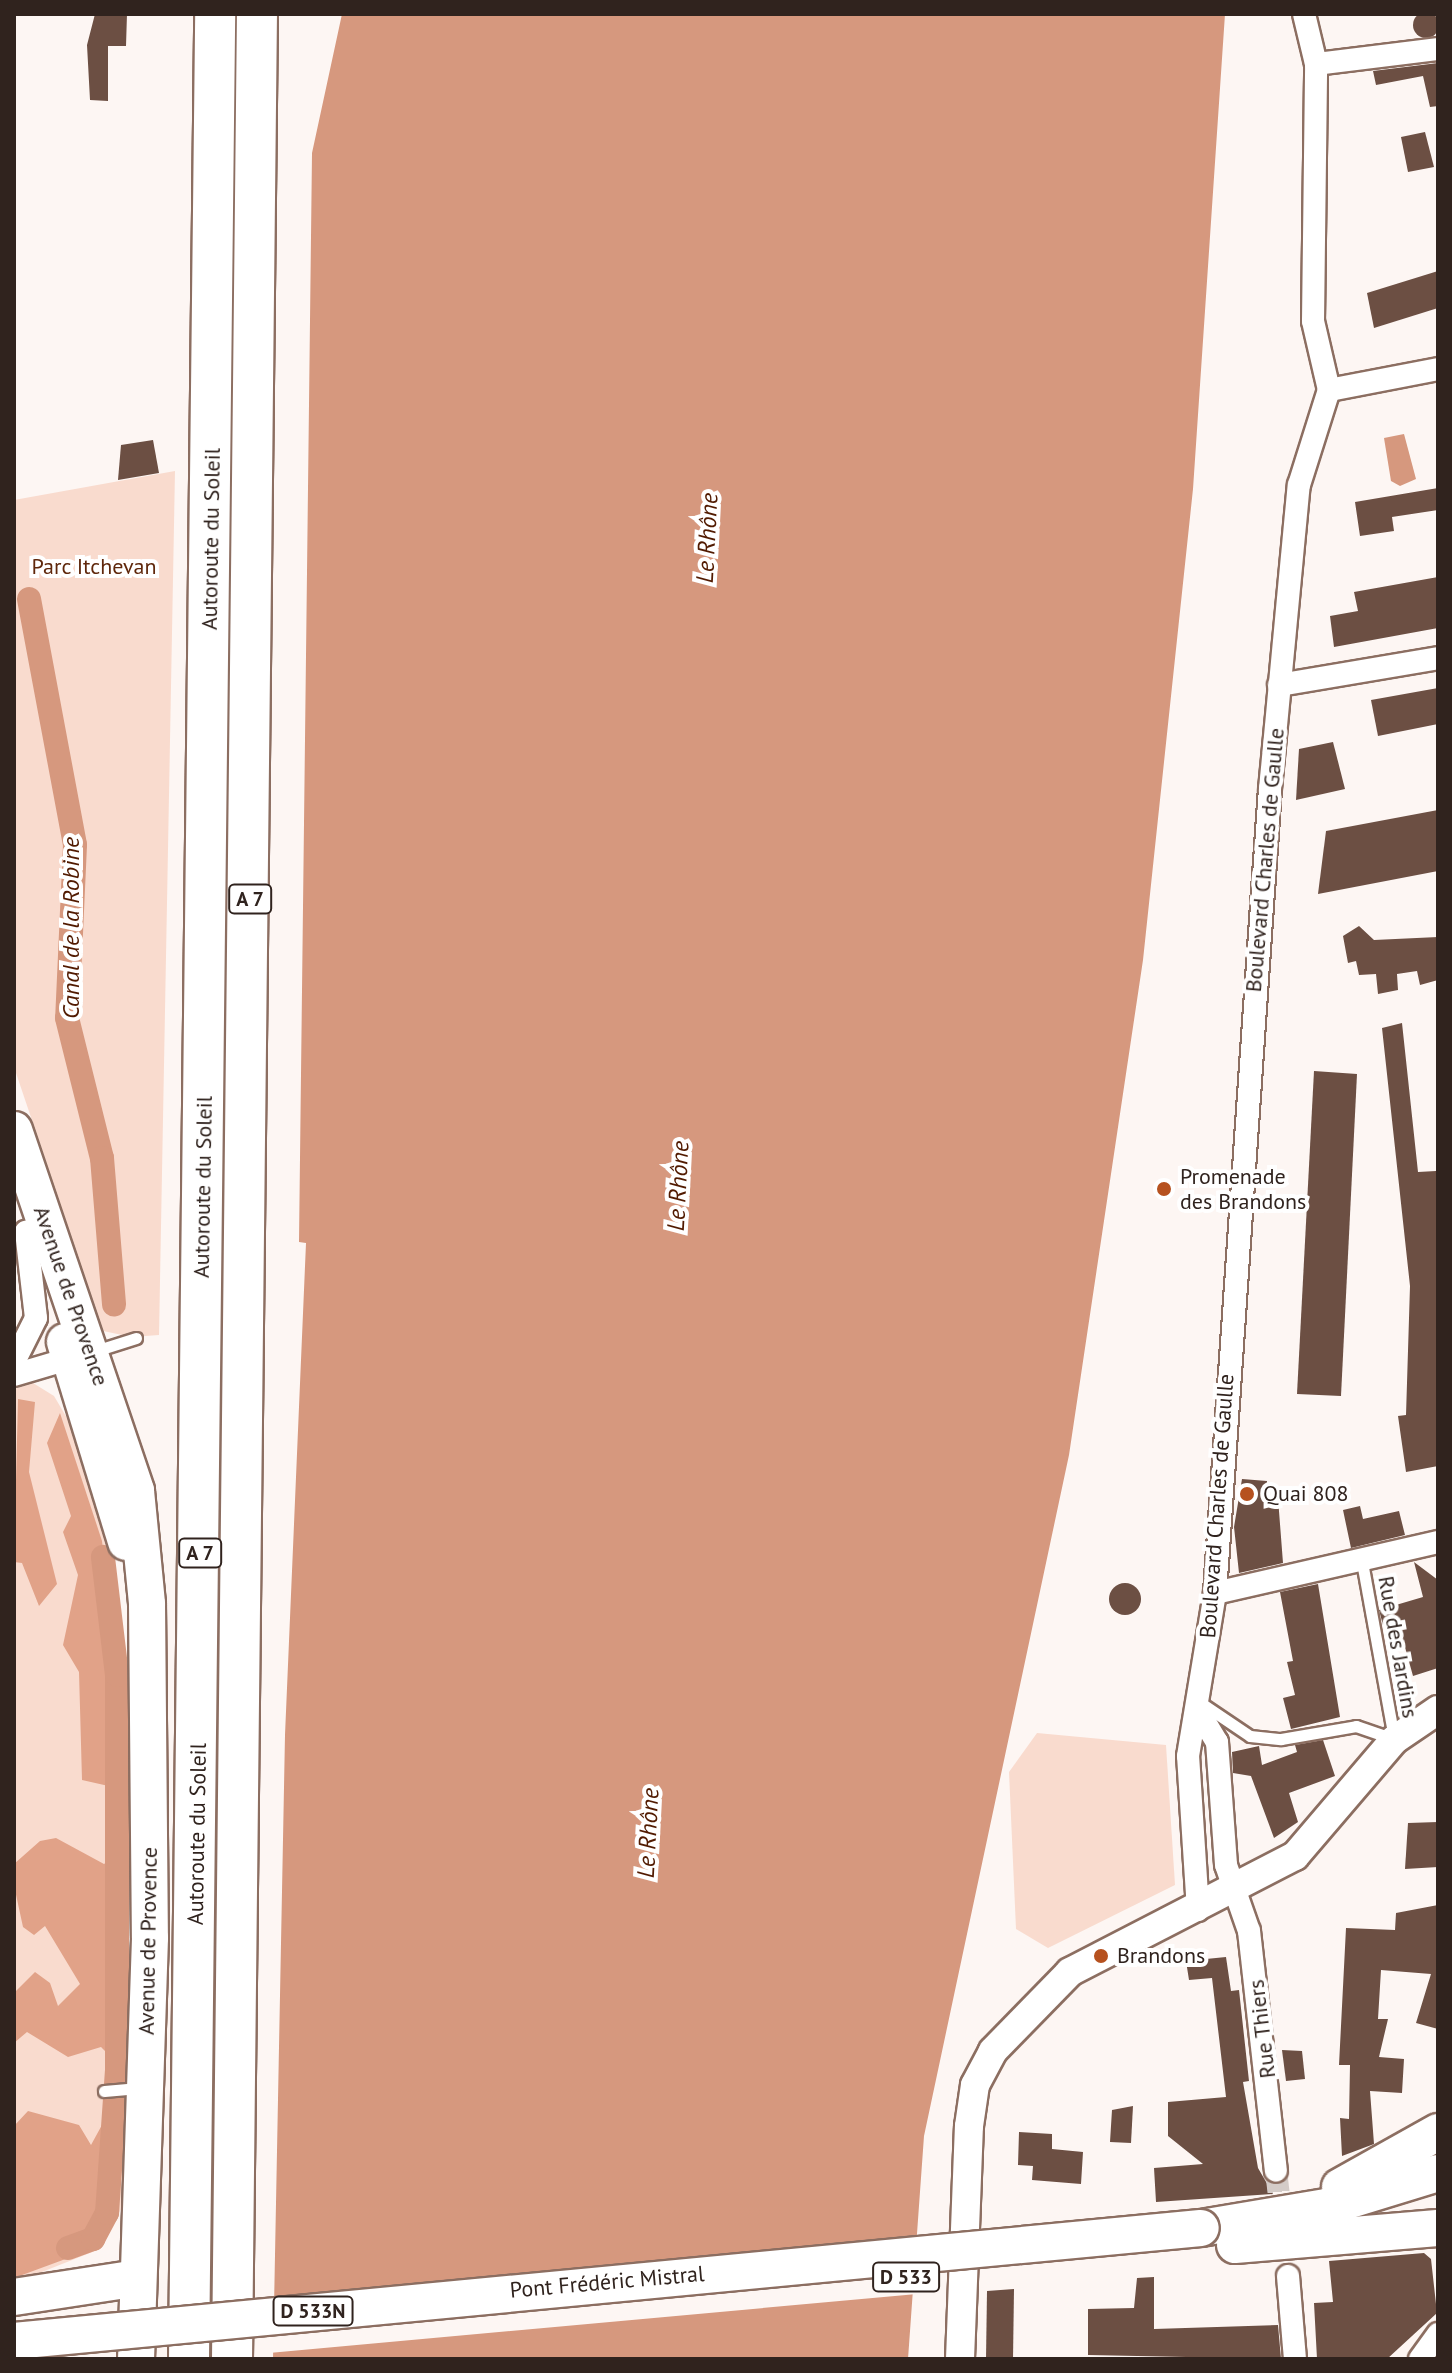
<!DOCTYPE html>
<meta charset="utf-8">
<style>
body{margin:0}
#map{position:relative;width:1452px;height:2373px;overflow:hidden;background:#fdf6f3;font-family:"PT Sans",sans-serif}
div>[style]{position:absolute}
.green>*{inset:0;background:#f9dbce}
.forest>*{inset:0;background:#e1a288}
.water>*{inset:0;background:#d6987e}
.pier>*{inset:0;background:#fdf6f3}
.canal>*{height:24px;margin:-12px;padding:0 12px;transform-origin:12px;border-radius:12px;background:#d6987e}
.building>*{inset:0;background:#6c4f43}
.round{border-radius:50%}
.minor-tunnel>*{height:22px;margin-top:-11px;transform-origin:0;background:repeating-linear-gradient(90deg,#d4ccc8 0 22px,transparent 0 33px)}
.roads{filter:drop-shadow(2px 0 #8c6e61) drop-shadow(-2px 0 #8c6e61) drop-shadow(0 2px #8c6e61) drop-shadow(0 -2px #8c6e61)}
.service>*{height:11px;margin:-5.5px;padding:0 5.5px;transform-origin:5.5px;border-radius:5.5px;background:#fff}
.minor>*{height:22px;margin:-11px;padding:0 11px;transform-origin:11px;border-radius:11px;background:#fff}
.tertiary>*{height:28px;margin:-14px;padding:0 14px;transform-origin:14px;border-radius:14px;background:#fff}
.primary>*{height:36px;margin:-18px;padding:0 18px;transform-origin:18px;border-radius:18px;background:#fff}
.motorway>*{height:40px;margin:-20px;padding:0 20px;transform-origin:20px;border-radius:20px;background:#fff}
.bridges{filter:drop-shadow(2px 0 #8c6e61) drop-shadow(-2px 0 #8c6e61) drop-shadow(0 2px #8c6e61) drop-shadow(0 -2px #8c6e61)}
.primary-bridge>*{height:36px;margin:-18px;padding:0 18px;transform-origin:18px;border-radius:18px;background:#fff}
.dots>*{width:22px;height:22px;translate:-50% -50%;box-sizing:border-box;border:4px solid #fff;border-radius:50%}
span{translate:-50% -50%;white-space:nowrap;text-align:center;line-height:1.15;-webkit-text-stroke:8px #fff;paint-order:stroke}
.shield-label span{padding:2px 6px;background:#fff;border:2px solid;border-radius:6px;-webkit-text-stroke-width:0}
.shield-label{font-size:20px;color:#30231e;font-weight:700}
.street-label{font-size:22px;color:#30231e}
.park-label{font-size:22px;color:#5f270b}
.poi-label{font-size:22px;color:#30231e}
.left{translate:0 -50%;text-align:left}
.water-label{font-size:24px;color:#511a00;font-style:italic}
.frame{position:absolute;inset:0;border:16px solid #30231e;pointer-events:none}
</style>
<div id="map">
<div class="green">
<i style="clip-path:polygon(175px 471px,159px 1335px,132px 1337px,103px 1331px,14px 1067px,14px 500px)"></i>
<i style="clip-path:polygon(33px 1383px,54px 1396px,67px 1418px,103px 1514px,127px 1745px,129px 2194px,100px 2249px,14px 2283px,14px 1389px)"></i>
<i style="clip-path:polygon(1037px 1733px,1166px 1745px,1175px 1885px,1048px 1948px,1016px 1929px,1009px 1772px)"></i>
</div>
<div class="forest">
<i style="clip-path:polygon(18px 1399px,35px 1402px,29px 1472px,57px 1584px,39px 1606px,22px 1563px,14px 1562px)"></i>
<i style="clip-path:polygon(60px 1413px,102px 1541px,123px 1721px,125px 1768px,113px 1787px,82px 1780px,79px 1672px,63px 1645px,78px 1575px,63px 1532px,71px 1516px,47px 1443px)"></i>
<i style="clip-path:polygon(56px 1838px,104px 1864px,114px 1857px,119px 1868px,115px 2061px,101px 2047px,68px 2057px,27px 2032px,14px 2043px,14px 1993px,35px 1972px,50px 1983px,58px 2006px,80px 1984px,45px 1926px,34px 1935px,23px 1927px,15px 1890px,14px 1864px,40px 1841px)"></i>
<i style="clip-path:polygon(114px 2103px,119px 2193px,105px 2227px,90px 2250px,14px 2278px,14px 2126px,28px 2111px,79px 2125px,91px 2145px)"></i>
</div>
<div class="water">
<i style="clip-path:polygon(342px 14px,1225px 14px,1193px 489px,1143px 960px,1069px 1455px,924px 2136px,908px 2359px,273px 2359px,285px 1735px,306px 1243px,299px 1242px,312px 153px)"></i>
<i style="clip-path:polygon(1404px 434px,1416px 479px,1400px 486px,1391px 481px,1384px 438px)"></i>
</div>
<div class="pier">
<i style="clip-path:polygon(921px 2241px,917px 2294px,269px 2353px,270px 2300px)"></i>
</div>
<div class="canal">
<i style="left:29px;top:599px;width:250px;rotate:79.4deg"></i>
<i style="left:75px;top:845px;width:173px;rotate:92.6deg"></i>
<i style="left:67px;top:1018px;width:144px;rotate:76deg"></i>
<i style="left:102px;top:1158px;width:147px;rotate:85.3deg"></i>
<i style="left:68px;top:2248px;width:27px;rotate:-20deg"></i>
<i style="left:93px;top:2239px;width:30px;rotate:-62deg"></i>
<i style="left:107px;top:2213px;width:142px;rotate:-86deg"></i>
<i style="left:117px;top:2071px;width:396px;rotate:-90deg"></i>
<i style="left:117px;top:1675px;width:119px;rotate:-96.8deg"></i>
</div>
<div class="building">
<i class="round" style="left:1413px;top:12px;width:26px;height:26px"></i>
<i style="clip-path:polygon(95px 14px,127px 14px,126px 46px,108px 46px,108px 101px,90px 100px,87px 45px)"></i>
<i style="clip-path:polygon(1438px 63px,1438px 106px,1430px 107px,1423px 76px,1376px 85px,1373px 71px)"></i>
<i style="clip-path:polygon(1425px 132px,1434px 167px,1408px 172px,1401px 137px)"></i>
<i style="clip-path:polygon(1438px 271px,1438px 308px,1374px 328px,1367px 293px)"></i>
<i style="clip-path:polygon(153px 440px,159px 473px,118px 480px,121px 445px)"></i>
<i style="clip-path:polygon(1438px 488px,1438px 510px,1392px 517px,1394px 531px,1360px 536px,1355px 502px)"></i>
<i style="clip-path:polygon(1438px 577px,1438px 628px,1334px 647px,1330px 616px,1358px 611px,1354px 592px)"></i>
<i style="clip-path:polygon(1438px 688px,1438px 724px,1378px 736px,1371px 700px)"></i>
<i style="clip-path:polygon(1333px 742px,1345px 789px,1296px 800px,1299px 749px)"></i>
<i style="clip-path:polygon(1438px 810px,1438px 871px,1318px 894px,1326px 831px)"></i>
<i style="clip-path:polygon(1359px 926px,1374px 940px,1438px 937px,1438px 980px,1420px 985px,1417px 971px,1397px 974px,1398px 990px,1378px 994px,1376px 974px,1359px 975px,1356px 961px,1348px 963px,1343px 936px)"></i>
<i style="clip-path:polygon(1402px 1023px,1418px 1172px,1436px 1171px,1438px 1187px,1438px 1466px,1406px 1472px,1398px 1416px,1406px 1415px,1410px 1286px,1382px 1028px)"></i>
<i style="clip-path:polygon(1314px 1071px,1357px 1074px,1341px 1396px,1297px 1394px)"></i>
<i style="clip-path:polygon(1242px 1479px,1267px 1481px,1267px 1498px,1278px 1498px,1283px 1563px,1239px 1573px,1234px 1527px)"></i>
<i style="clip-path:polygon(1360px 1506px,1363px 1519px,1399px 1511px,1405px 1535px,1351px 1548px,1343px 1510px)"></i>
<i style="clip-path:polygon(1414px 1562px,1438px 1580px,1438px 1668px,1413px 1676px,1403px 1640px,1388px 1644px,1379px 1610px,1423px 1597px)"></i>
<i class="round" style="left:1109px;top:1583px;width:32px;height:32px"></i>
<i style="clip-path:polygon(1318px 1584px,1340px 1717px,1291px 1729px,1283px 1698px,1295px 1695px,1287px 1662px,1293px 1661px,1280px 1592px)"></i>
<i style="clip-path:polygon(1323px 1740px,1335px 1776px,1289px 1793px,1298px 1822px,1274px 1838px,1251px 1776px,1233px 1773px,1232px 1752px,1259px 1746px,1262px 1765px,1297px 1752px,1295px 1745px)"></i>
<i style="clip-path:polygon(1438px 1822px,1438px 1867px,1405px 1869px,1408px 1823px)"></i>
<i style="clip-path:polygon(1438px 1905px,1438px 2029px,1416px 2023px,1431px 1974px,1381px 1970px,1378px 2019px,1388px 2019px,1379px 2057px,1404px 2059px,1402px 2093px,1370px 2091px,1374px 2144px,1342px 2156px,1340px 2118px,1349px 2119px,1350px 2065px,1339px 2065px,1346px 1928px,1395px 1930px,1396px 1913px)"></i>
<i style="clip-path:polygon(1226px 1957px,1231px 1991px,1239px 1990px,1249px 2081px,1243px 2082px,1258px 2168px,1273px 2194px,1156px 2202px,1154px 2168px,1203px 2164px,1168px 2136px,1168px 2102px,1226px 2097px,1212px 1978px,1189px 1980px,1186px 1961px)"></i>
<i style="clip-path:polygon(1282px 2050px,1302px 2051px,1305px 2079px,1286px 2081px)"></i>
<i style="clip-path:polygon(1133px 2106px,1131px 2143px,1110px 2142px,1112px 2110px)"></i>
<i style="clip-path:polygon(1019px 2132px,1052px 2134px,1052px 2149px,1083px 2152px,1081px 2184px,1032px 2180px,1033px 2166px,1018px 2165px)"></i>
<i style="clip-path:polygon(1424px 2253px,1431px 2259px,1437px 2313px,1387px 2359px,1317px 2359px,1314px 2303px,1333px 2302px,1329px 2261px)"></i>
<i style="clip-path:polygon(1154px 2277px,1154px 2329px,1278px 2325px,1281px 2359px,1088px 2355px,1088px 2309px,1134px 2308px,1137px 2278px)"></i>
<i style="clip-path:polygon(1014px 2289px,1013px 2359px,986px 2359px,987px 2291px)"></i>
</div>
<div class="minor-tunnel">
<i style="left:1276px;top:2170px;width:107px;rotate:83.5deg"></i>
</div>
<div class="roads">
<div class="service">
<i style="left:95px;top:1351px;width:43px;rotate:-17.6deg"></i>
<i style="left:1362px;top:1562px;width:179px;rotate:79.7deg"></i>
<i style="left:1201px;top:1703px;width:59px;rotate:34deg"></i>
<i style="left:1250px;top:1736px;width:31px;rotate:6deg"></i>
<i style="left:1281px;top:1739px;width:76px;rotate:-9.8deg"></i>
<i style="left:1356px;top:1726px;width:40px;rotate:18.9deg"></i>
<i style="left:104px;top:2091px;width:35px;rotate:-5deg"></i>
</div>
<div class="minor">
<i style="left:1316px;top:64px;width:123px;rotate:-7deg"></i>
<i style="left:1329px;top:390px;width:111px;rotate:-10.9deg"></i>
<i style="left:1279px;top:685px;width:161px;rotate:-9.6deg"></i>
<i style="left:14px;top:1362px;width:49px;rotate:-63.4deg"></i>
<i style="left:36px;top:1318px;width:87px;rotate:-96.6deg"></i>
<i style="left:14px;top:1375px;width:67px;rotate:-16.5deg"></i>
<i style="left:1215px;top:1593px;width:229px;rotate:-12.9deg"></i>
<i style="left:1200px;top:1714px;width:33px;rotate:59deg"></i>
<i style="left:1217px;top:1742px;width:123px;rotate:85.8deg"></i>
<i style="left:1226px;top:1865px;width:70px;rotate:70.8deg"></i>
<i style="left:1249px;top:1931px;width:241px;rotate:83.6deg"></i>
<i style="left:1198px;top:1910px;width:154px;rotate:-93.7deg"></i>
<i style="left:1188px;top:1756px;width:165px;rotate:-80.6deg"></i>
<i style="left:1215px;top:1593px;width:806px;rotate:-86.09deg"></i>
<i style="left:1270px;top:789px;width:305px;rotate:-84.6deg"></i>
<i style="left:1299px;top:485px;width:100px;rotate:-72.5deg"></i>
<i style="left:1329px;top:390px;width:71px;rotate:-103.1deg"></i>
<i style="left:1313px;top:321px;width:257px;rotate:-89.3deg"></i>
<i style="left:1316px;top:64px;width:51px;rotate:-103.5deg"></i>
<i style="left:1288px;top:2276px;width:83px;rotate:85.2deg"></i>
<i style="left:1420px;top:2359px;width:31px;rotate:-54deg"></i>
</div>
<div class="tertiary">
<i style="left:960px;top:2359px;width:233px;rotate:-87.8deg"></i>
<i style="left:969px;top:2126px;width:41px;rotate:-81.7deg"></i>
<i style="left:975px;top:2085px;width:38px;rotate:-62deg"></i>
<i style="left:993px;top:2051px;width:110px;rotate:-45.7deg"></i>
<i style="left:1070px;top:1972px;width:253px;rotate:-27.3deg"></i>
<i style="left:1295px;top:1856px;width:153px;rotate:-49.5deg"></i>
<i style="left:1394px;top:1740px;width:53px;rotate:-34.3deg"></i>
</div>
<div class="primary">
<i style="left:14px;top:1130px;width:381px;rotate:71.3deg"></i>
<i style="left:136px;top:1491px;width:114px;rotate:84.4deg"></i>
<i style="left:147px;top:1604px;width:334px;rotate:89.5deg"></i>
<i style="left:150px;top:1938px;width:421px;rotate:91.9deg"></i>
<i style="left:65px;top:1342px;width:209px;rotate:73deg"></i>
<i style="left:1340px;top:2187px;width:112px;rotate:-29.3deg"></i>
<i style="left:1201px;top:2228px;width:128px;rotate:-9.5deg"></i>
<i style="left:1327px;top:2207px;width:116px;rotate:-17deg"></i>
<i style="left:1235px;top:2245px;width:203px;rotate:-4.8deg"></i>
<i style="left:14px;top:2297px;width:125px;rotate:-8.7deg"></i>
</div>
<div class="motorway">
<i style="left:189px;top:2359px;width:2345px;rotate:-89.36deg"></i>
<i style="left:232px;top:2359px;width:2345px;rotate:-89.39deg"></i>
</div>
</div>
<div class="bridges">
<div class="primary-bridge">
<i style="left:14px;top:2341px;width:1192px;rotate:-5.44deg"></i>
</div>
</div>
<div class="dots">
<i style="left:1164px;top:1189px;background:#b6511f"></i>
<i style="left:1247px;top:1494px;background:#b6511f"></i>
<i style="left:1101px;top:1956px;background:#b6511f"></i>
</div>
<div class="shield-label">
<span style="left:250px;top:899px">A 7</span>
<span style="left:200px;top:1553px">A 7</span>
<span style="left:906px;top:2277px">D 533</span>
<span style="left:313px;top:2311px">D 533N</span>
</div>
<div class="street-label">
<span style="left:211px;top:539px;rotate:-89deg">Autoroute du Soleil</span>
<span style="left:1265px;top:860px;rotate:-85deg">Boulevard Charles de Gaulle</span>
<span style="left:203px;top:1187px;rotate:-89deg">Autoroute du Soleil</span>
<span style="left:71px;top:1296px;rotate:71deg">Avenue de Provence</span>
<span style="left:1217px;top:1506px;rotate:-86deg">Boulevard Charles de Gaulle</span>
<span style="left:1398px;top:1647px;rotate:80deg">Rue des Jardins</span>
<span style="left:197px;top:1834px;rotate:-89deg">Autoroute du Soleil</span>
<span style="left:148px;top:1941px;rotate:-89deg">Avenue de Provence</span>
<span style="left:1262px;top:2029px;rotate:-97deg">Rue Thiers</span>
<span style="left:607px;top:2282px;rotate:-5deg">Pont Frédéric Mistral</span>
</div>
<div class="park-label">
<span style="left:94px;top:567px">Parc Itchevan</span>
</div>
<div class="poi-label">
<span class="left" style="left:1180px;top:1189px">Promenade<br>des Brandons</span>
<span class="left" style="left:1263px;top:1494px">Quai 808</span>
<span class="left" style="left:1117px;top:1956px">Brandons</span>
</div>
<div class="water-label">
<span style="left:707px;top:538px;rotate:-87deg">Le Rhône</span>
<span style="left:71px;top:928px;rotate:-90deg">Canal de la Robine</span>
<span style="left:678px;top:1186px;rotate:-87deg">Le Rhône</span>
<span style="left:648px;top:1833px;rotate:-87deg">Le Rhône</span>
</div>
<div class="frame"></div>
</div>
